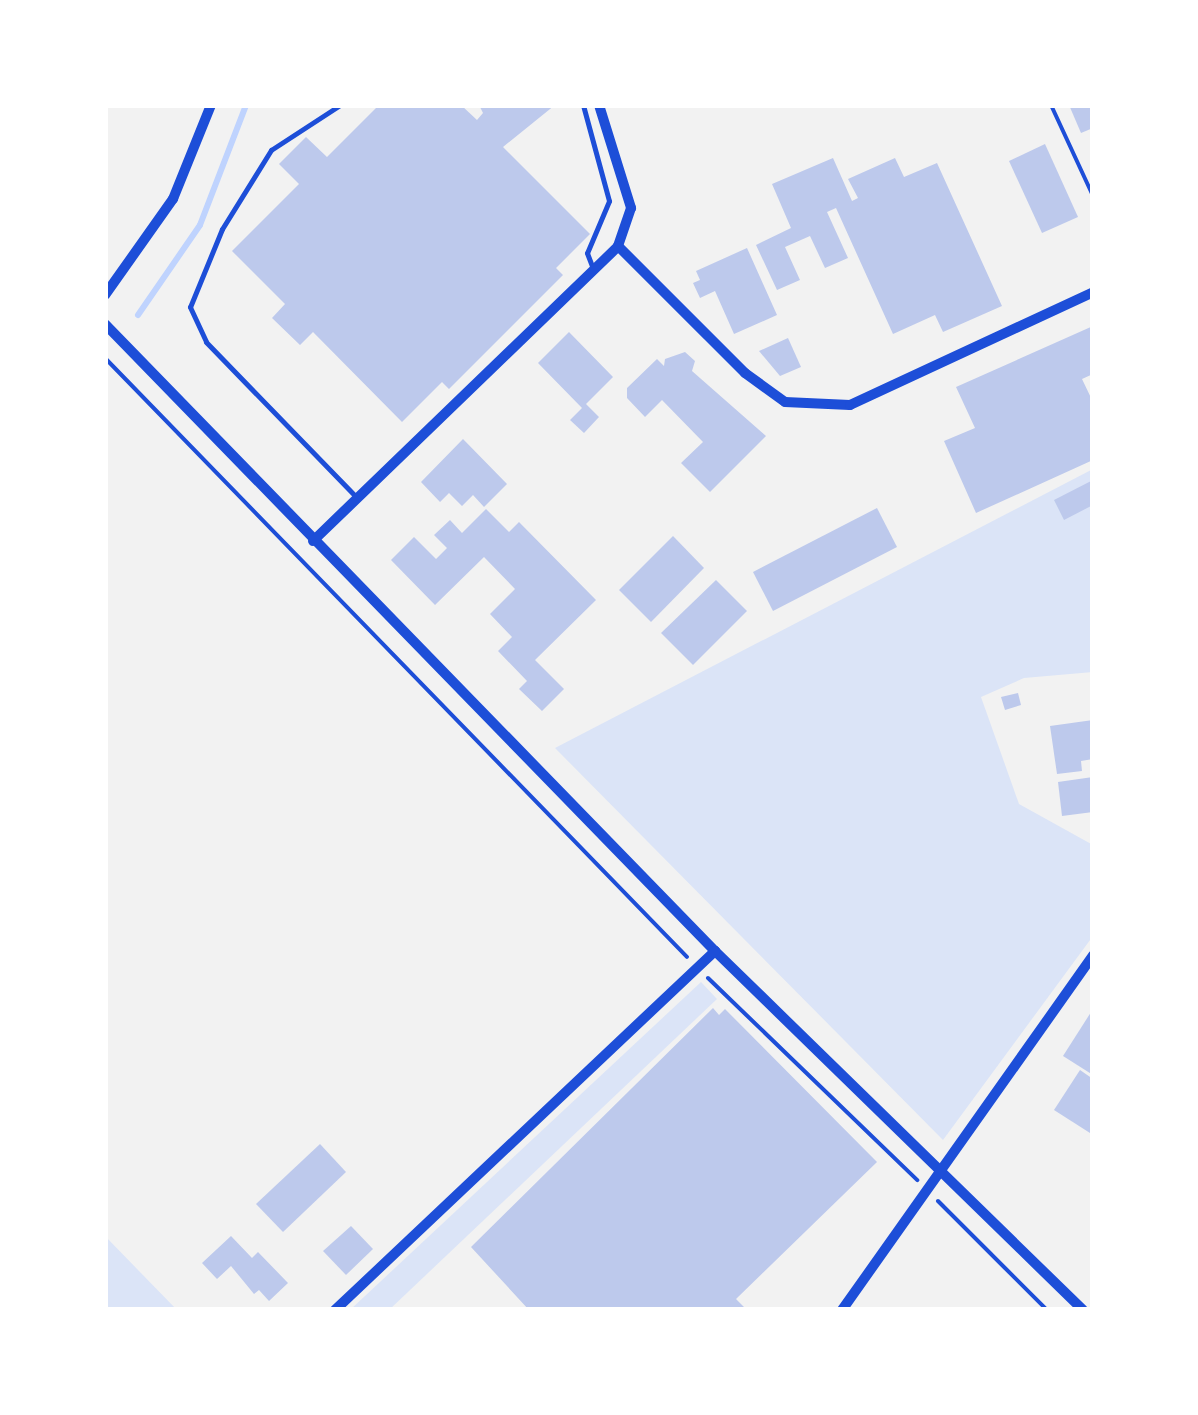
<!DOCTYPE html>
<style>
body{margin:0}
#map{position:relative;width:1198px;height:1415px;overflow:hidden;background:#f2f2f2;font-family:Lato,sans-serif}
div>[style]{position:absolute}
.green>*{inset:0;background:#dbe4f7}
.stream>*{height:6px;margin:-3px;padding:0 3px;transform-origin:3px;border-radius:3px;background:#bfd3fe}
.building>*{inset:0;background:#bdc9ec}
.path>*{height:4px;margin:-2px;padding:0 2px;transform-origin:2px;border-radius:2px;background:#1d4ed8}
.service>*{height:5px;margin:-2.5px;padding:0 2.5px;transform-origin:2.5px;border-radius:2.5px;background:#1d4ed8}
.minor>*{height:10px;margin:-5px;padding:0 5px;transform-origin:5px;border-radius:5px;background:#1d4ed8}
span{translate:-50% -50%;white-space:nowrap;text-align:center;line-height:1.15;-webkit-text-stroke:8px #fff;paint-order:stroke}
.frame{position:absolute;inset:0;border:108px solid #fff;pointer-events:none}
</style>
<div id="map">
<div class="green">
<i style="clip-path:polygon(1093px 469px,1093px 672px,1024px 678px,981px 697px,1019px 804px,1093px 845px,1093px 936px,943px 1140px,555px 748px)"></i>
<i style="clip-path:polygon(701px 982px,717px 999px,389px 1310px,350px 1310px)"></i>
<i style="clip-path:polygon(105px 1236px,139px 1271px,177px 1310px,105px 1310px)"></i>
</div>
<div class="stream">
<i style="left:138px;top:315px;width:109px;rotate:-55.4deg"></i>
<i style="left:200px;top:225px;width:129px;rotate:-69deg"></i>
</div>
<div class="building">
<i style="clip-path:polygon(379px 105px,461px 105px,477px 120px,483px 113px,479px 105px,555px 105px,503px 147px,590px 234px,556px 268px,563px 275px,449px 389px,442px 382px,402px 422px,313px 332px,300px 345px,272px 318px,285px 304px,232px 251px,299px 184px,279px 164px,306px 137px,327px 157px)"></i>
<i style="clip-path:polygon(1069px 105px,1093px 105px,1093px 128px,1081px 133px)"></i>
<i style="clip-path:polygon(1045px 144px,1078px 217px,1042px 233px,1009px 161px)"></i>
<i style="clip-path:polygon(833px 158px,852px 201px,858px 198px,848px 179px,895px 158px,904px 177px,937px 163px,1002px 306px,943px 332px,935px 315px,893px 334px,836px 208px,827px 212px,848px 258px,825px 268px,810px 236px,785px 247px,800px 280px,777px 290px,756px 245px,791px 228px,772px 184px)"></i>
<i style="clip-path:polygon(747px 248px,777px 315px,734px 334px,715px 291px,700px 298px,693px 283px,700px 280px,696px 271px)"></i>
<i style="clip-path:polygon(1093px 326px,1093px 374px,1082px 379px,1093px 402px,1093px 460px,976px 513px,944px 441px,975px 428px,956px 387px)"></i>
<i style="clip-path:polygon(569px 332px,613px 377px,586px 404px,599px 417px,584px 433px,570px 420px,582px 408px,538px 363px)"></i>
<i style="clip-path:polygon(788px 338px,801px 367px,780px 376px,759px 351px)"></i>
<i style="clip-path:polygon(685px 352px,695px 361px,692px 371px,766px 436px,710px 492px,681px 463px,703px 442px,662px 400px,645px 417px,627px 398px,627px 388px,657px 359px,664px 366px,665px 359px)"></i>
<i style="clip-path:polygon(463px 439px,507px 484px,484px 507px,473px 495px,462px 506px,449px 493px,440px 502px,421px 482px)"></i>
<i style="clip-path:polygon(1093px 480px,1093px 505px,1064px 520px,1054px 500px)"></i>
<i style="clip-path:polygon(877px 508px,897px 547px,773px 611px,753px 572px)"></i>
<i style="clip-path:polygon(486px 509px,509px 532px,519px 522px,596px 600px,535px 660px,564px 689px,542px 711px,519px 689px,527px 681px,498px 651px,512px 637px,490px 614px,515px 589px,484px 557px,435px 605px,391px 560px,414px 537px,436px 559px,447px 548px,434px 535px,450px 520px,462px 533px)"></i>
<i style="clip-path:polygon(673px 536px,704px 568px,651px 622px,619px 590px)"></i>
<i style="clip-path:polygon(716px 580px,747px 611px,693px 665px,661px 633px)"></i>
<i style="clip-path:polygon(1018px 693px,1021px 705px,1005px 710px,1001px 697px)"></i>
<i style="clip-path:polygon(1093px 720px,1093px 759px,1081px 761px,1082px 771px,1057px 774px,1050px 726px)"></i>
<i style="clip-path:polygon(1093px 777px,1093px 812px,1062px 816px,1058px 782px)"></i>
<i style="clip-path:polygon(713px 1008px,719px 1015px,725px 1009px,877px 1162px,736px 1299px,747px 1310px,529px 1310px,471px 1247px)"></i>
<i style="clip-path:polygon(1093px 1009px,1093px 1075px,1063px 1056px)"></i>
<i style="clip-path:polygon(1080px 1070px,1093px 1079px,1090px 1133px,1054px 1110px)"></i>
<i style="clip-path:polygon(320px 1144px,346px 1172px,283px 1232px,256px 1204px)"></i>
<i style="clip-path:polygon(351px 1226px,373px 1249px,346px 1275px,323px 1251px)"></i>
<i style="clip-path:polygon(231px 1236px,252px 1258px,258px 1252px,288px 1283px,269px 1301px,259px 1290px,254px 1294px,231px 1266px,217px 1279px,202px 1263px)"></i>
</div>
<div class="path">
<i style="left:1051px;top:105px;width:100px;rotate:65.2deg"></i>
<i style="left:105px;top:358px;width:835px;rotate:45.82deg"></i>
<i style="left:708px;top:978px;width:291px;rotate:44deg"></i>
<i style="left:938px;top:1201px;width:154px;rotate:45deg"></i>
</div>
<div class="service">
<i style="left:340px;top:105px;width:82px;rotate:146.9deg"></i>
<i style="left:271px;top:150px;width:93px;rotate:121.8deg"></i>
<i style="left:222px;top:229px;width:84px;rotate:112.3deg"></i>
<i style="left:190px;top:307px;width:38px;rotate:65deg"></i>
<i style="left:206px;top:342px;width:217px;rotate:45.9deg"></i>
<i style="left:583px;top:105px;width:99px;rotate:74.8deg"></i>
<i style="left:609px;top:201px;width:56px;rotate:112.9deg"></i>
<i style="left:587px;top:253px;width:17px;rotate:69deg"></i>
</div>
<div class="minor">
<i style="left:599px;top:105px;width:108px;rotate:72.7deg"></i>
<i style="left:631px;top:208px;width:40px;rotate:108.9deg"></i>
<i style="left:618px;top:246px;width:180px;rotate:45deg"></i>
<i style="left:745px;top:373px;width:49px;rotate:35.9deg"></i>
<i style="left:785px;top:402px;width:65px;rotate:2.6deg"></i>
<i style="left:850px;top:405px;width:268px;rotate:-24.9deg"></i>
<i style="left:105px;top:295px;width:118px;rotate:-54.7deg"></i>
<i style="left:173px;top:199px;width:101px;rotate:-68deg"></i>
<i style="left:105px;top:324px;width:875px;rotate:45.79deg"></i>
<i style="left:715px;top:951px;width:514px;rotate:44.29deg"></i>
<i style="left:313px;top:541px;width:424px;rotate:-44deg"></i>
<i style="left:335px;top:1310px;width:523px;rotate:-43.37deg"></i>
<i style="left:842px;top:1310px;width:435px;rotate:-54.7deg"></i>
</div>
<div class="frame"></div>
</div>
